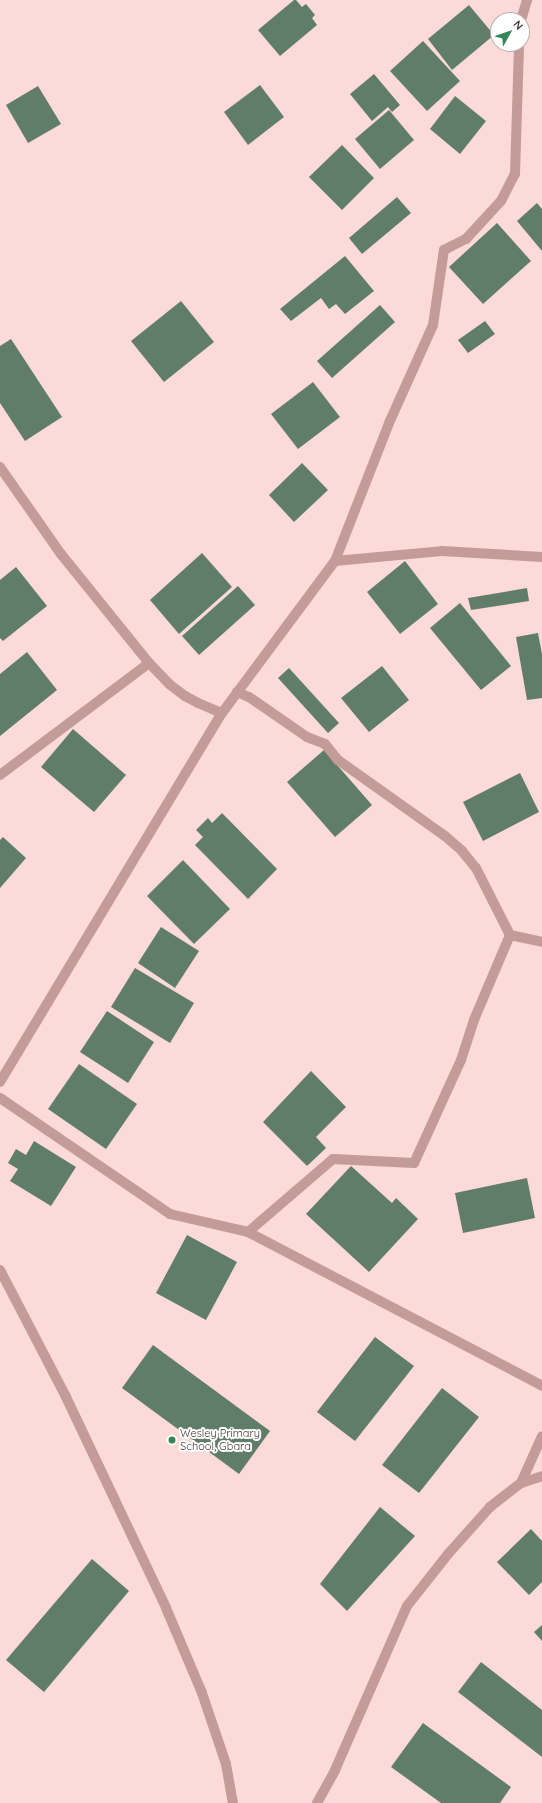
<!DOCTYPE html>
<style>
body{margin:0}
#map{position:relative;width:542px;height:1803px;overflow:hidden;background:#fbdad7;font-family:Quicksand,sans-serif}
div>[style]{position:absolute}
.building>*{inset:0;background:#5f7d69}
.street>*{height:10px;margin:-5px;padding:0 5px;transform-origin:5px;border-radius:5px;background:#c39b98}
.dots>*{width:11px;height:11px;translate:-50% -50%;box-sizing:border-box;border:2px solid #fff;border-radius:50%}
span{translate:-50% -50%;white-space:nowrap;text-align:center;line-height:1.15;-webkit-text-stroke:4px #fff;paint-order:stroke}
.poi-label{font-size:11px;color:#463635}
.left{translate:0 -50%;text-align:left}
.north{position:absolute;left:490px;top:12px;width:40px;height:40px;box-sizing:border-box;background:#fff;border:1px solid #b5afae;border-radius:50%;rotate:50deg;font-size:11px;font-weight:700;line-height:16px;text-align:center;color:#463635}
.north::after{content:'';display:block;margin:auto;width:14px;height:18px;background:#358556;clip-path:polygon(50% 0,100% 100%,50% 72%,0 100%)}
</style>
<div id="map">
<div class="building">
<i style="clip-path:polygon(294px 0,296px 0,302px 7px,306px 4px,315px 15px,312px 18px,317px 25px,280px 56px,258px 30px)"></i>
<i style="clip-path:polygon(469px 5px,494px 35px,452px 70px,428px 39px)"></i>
<i style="clip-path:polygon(423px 41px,460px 81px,427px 111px,390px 71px)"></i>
<i style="clip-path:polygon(374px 74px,400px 105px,392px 112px,388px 107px,372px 121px,350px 94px)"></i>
<i style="clip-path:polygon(260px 85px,284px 117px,248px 145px,224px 112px)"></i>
<i style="clip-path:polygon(38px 86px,61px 124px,28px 143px,6px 105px)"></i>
<i style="clip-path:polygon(455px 96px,486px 121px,460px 154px,430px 129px)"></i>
<i style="clip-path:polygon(389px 110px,414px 140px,380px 169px,355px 139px)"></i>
<i style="clip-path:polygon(342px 145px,374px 178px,342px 210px,309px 177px)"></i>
<i style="clip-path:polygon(397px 197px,411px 213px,362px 254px,349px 238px)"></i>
<i style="clip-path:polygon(537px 203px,542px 209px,542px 251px,517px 221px)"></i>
<i style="clip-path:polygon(497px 223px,531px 261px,483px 304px,449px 267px)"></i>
<i style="clip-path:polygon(345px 256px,374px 291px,345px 314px,336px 304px,329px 309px,321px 298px,291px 321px,280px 309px)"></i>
<i style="clip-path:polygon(181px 301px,214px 342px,164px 382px,131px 341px)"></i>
<i style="clip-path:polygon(380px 305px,395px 322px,332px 378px,317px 361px)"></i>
<i style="clip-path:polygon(485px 321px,495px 334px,468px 353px,458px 340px)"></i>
<i style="clip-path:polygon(11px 339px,62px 417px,25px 441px,0 403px,0 346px)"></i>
<i style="clip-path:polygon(313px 382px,340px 417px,298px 449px,271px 414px)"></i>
<i style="clip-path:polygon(302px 463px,328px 490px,294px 522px,269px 495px)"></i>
<i style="clip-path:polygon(202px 553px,232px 587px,179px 634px,150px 600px)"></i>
<i style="clip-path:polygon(405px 561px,438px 604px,400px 634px,367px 592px)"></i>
<i style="clip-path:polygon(16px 567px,47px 606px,3px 641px,0 638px,0 580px)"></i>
<i style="clip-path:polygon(238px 586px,255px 605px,199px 655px,182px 636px)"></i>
<i style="clip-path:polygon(527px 588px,529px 601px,471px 610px,468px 598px)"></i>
<i style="clip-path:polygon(460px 603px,511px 666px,481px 690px,430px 628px)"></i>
<i style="clip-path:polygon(538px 633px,542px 654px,542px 698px,527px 700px,516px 637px)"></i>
<i style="clip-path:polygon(27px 652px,57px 690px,0 736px,0 674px)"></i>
<i style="clip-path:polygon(382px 666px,409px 700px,369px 732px,341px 698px)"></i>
<i style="clip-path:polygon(289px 668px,339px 723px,328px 733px,278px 678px)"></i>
<i style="clip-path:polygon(73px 729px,126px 775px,94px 812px,41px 767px)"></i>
<i style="clip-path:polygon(324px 750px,372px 805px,335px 837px,287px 782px)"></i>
<i style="clip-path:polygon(520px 773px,539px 812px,483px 841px,463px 802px)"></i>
<i style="clip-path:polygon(222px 813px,277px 869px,248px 899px,195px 845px,203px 837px,196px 830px,208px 818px,212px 823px)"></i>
<i style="clip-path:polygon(3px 837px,26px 858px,0 888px,0 840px)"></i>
<i style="clip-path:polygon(183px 860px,230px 909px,194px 944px,147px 896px)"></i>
<i style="clip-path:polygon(161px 927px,199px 951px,175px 988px,138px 963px)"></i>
<i style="clip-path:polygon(135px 968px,194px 1003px,170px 1043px,111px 1007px)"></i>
<i style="clip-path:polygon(107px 1011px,154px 1042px,128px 1083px,80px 1052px)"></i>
<i style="clip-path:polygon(79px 1064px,137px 1104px,106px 1149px,48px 1109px)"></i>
<i style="clip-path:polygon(311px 1071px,346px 1107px,316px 1137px,326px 1148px,307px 1166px,263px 1122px)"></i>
<i style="clip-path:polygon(34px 1141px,76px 1167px,51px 1206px,10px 1181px,18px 1169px,8px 1163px,16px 1149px,26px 1155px)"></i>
<i style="clip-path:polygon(351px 1166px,392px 1203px,396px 1198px,418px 1219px,369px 1272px,306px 1214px)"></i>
<i style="clip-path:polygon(527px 1178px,535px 1218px,463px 1233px,455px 1193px)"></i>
<i style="clip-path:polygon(187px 1235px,237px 1262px,206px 1320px,156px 1293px)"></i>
<i style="clip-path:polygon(375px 1337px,414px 1366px,355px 1441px,317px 1412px)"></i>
<i style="clip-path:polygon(153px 1345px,270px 1431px,239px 1474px,122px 1388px)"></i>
<i style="clip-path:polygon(442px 1388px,479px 1417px,419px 1493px,382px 1465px)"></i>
<i style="clip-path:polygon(380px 1507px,415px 1536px,347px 1611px,320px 1584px)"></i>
<i style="clip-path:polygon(531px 1529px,542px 1541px,542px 1582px,529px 1595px,497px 1562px)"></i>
<i style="clip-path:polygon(92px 1559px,129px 1591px,44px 1692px,6px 1660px)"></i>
<i style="clip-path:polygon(542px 1625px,542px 1641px,534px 1632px)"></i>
<i style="clip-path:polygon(481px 1662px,542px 1710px,542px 1757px,458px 1692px)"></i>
<i style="clip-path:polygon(423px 1723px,511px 1787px,500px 1803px,441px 1803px,391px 1767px)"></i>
</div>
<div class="street">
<i style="left:521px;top:20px;width:21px;rotate:-73deg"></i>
<i style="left:0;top:467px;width:106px;rotate:55deg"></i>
<i style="left:61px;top:554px;width:140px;rotate:51.1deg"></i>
<i style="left:149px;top:663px;width:29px;rotate:46deg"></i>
<i style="left:169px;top:684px;width:20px;rotate:37deg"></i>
<i style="left:185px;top:696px;width:15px;rotate:28deg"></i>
<i style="left:198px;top:703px;width:26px;rotate:23deg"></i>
<i style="left:335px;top:561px;width:107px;rotate:-5.3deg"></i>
<i style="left:442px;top:551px;width:100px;rotate:3.4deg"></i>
<i style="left:237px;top:692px;width:13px;rotate:23deg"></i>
<i style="left:249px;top:697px;width:70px;rotate:34.6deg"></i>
<i style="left:307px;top:737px;width:19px;rotate:21deg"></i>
<i style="left:325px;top:744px;width:21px;rotate:51deg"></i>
<i style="left:338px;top:760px;width:131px;rotate:35.4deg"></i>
<i style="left:445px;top:836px;width:23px;rotate:41deg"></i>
<i style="left:462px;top:851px;width:22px;rotate:51deg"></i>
<i style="left:476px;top:868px;width:75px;rotate:63.1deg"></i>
<i style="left:510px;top:935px;width:92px;rotate:113deg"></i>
<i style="left:474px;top:1020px;width:42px;rotate:108deg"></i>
<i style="left:461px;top:1060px;width:113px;rotate:114.5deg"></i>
<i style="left:414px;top:1163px;width:81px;rotate:-177.2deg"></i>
<i style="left:333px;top:1159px;width:112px;rotate:139.3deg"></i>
<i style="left:0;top:775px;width:186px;rotate:-36.9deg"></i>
<i style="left:510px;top:935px;width:33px;rotate:12deg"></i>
<i style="left:0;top:1082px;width:431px;rotate:-59deg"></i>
<i style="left:222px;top:713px;width:189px;rotate:-53.4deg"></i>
<i style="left:335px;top:561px;width:148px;rotate:-68.6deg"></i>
<i style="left:389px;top:423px;width:107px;rotate:-65.8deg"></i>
<i style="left:433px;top:325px;width:76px;rotate:-81.7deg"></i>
<i style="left:444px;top:250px;width:25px;rotate:-27deg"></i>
<i style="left:466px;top:239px;width:52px;rotate:-47.4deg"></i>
<i style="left:501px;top:201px;width:30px;rotate:-63deg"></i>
<i style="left:515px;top:174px;width:130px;rotate:-88.2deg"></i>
<i style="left:0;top:1098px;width:206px;rotate:34.3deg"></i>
<i style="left:170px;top:1214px;width:80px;rotate:13deg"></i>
<i style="left:248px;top:1232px;width:332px;rotate:27.6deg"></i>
<i style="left:0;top:1270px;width:143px;rotate:62.5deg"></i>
<i style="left:66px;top:1397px;width:233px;rotate:64.6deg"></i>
<i style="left:166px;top:1608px;width:92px;rotate:67deg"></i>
<i style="left:202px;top:1693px;width:75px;rotate:71.3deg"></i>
<i style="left:226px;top:1764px;width:40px;rotate:80deg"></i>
<i style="left:521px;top:1483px;width:51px;rotate:-65.9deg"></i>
<i style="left:317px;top:1803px;width:38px;rotate:-61deg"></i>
<i style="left:335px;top:1770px;width:179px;rotate:-66.3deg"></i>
<i style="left:407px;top:1606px;width:68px;rotate:-51.6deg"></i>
<i style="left:449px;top:1553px;width:62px;rotate:-48.3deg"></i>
<i style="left:490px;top:1507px;width:39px;rotate:-38deg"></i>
<i style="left:521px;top:1483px;width:22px;rotate:-18deg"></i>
</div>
<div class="dots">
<i style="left:172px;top:1440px;background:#358556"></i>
</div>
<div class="poi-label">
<span class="left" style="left:180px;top:1440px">Wesley Primary<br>School, Gbara</span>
</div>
<div class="north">N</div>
</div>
